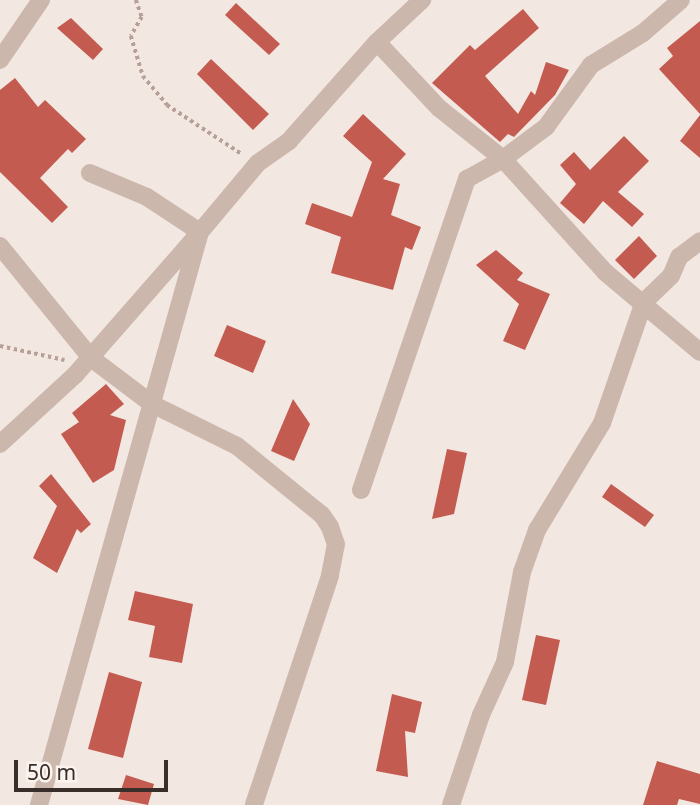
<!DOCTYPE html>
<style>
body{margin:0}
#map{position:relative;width:700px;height:805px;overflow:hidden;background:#f3e8e1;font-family:"Noto Sans",sans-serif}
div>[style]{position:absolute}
.building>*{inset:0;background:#c35b50}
.path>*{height:3.5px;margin-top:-1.75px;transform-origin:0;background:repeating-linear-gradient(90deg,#b7a097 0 3.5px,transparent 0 7px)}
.minor>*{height:18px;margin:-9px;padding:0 9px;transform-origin:9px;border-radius:9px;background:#ccb7ad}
span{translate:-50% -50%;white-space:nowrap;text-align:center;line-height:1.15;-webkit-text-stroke:5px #faf3ee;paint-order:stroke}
.scale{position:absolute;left:14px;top:760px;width:154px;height:32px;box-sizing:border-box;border:4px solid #3a2e2b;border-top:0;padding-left:9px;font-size:21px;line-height:24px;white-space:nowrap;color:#3a2e2b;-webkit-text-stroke:5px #faf3ee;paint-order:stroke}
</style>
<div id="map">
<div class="building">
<i style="clip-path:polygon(236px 3px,280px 44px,269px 55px,225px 15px)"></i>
<i style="clip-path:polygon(523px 9px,539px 28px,485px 76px,518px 114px,531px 91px,535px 95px,546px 62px,569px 70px,555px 95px,514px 137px,508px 134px,500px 142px,432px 83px,470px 45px,475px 50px)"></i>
<i style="clip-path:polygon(71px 18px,103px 49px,93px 60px,57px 28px)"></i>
<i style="clip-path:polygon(700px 21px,700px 114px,659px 69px,673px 56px,667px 48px)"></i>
<i style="clip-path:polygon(211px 59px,269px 114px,253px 130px,197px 74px)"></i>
<i style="clip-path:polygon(15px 78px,38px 107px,45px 100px,86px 139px,72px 153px,68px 149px,40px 178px,68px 207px,52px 223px,0 172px,0 90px)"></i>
<i style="clip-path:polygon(363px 114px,406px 154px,383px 179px,400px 184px,391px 215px,421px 227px,412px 250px,405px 247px,393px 290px,331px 273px,341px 237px,305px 224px,312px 203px,352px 217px,372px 162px,343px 136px)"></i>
<i style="clip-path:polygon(700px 115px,700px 158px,680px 141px)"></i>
<i style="clip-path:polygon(624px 136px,649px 161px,618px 192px,644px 214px,632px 227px,603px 201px,584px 224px,560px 203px,576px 184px,560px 165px,574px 152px,590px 170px)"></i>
<i style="clip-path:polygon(639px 236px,657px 256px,634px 279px,615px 260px)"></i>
<i style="clip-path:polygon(496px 250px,523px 273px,517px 280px,550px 294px,525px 350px,503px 341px,519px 304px,476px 265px)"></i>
<i style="clip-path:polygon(227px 325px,266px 341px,253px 373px,214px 356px)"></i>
<i style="clip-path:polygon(106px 384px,124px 404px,110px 415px,126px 420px,114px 470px,93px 483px,61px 434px,79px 422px,72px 413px)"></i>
<i style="clip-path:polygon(293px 399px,310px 424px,294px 461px,271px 451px)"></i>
<i style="clip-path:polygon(447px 449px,467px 453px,454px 514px,432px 519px)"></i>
<i style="clip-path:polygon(51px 474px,91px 524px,81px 533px,77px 529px,57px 573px,33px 558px,57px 506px,39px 486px)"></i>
<i style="clip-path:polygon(611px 484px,654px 515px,645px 527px,602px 497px)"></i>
<i style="clip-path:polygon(135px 591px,193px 604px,182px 663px,149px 657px,155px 626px,128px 620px)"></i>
<i style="clip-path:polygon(536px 635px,560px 640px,546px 705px,522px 700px)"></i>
<i style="clip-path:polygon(109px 672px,142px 682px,123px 758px,88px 749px)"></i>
<i style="clip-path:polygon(392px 694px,422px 702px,415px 733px,405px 731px,408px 777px,376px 771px)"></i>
<i style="clip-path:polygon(657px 761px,700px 774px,700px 804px,679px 799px,677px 805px,643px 805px)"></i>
<i style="clip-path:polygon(126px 775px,154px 784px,148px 805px,118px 799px)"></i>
</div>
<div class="path">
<i style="left:136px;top:0;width:18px;rotate:71deg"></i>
<i style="left:142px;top:17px;width:22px;rotate:120deg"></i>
<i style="left:131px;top:36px;width:42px;rotate:73.3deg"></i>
<i style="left:143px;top:76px;width:38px;rotate:50deg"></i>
<i style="left:167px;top:105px;width:91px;rotate:33.3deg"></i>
<i style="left:0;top:346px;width:66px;rotate:12.2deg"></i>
</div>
<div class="minor">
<i style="left:377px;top:42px;width:91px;rotate:46.8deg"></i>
<i style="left:439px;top:108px;width:82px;rotate:38.6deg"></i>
<i style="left:503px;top:159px;width:54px;rotate:-36.7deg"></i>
<i style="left:546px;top:127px;width:77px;rotate:-54deg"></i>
<i style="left:591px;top:65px;width:61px;rotate:-31.6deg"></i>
<i style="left:643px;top:33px;width:50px;rotate:-41deg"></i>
<i style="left:0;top:60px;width:73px;rotate:-55.7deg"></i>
<i style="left:0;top:246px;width:144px;rotate:50.9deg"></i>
<i style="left:91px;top:358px;width:76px;rotate:37deg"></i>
<i style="left:152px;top:404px;width:95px;rotate:26.3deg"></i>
<i style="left:237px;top:446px;width:109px;rotate:39.1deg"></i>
<i style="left:322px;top:515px;width:14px;rotate:56deg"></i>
<i style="left:330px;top:527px;width:18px;rotate:71deg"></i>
<i style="left:336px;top:544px;width:33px;rotate:101deg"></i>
<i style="left:330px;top:576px;width:241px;rotate:108.4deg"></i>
<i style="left:0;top:444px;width:102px;rotate:-42.6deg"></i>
<i style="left:75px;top:375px;width:190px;rotate:-48.8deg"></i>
<i style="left:200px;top:232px;width:64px;rotate:-146.6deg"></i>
<i style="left:147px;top:197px;width:62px;rotate:-157.2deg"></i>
<i style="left:361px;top:490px;width:329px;rotate:-71.2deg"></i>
<i style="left:467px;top:179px;width:41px;rotate:-29.1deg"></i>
<i style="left:503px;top:159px;width:152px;rotate:47.9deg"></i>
<i style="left:605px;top:272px;width:124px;rotate:40.1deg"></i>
<i style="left:39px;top:805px;width:595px;rotate:-74.31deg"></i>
<i style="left:200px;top:232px;width:90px;rotate:-50deg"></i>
<i style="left:258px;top:163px;width:38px;rotate:-35deg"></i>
<i style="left:289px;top:141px;width:132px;rotate:-48.4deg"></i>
<i style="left:377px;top:42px;width:62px;rotate:-43deg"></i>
<i style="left:451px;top:805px;width:95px;rotate:-71.6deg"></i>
<i style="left:481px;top:715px;width:58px;rotate:-65.6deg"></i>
<i style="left:505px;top:662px;width:92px;rotate:-79.3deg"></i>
<i style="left:522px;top:572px;width:45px;rotate:-70.3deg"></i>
<i style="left:537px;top:530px;width:125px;rotate:-58.7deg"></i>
<i style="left:602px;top:423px;width:128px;rotate:-70.9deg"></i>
<i style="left:644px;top:302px;width:37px;rotate:-44deg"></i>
<i style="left:671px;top:276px;width:21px;rotate:-67deg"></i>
<i style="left:679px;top:257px;width:26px;rotate:-37deg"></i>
</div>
<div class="scale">50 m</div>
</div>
